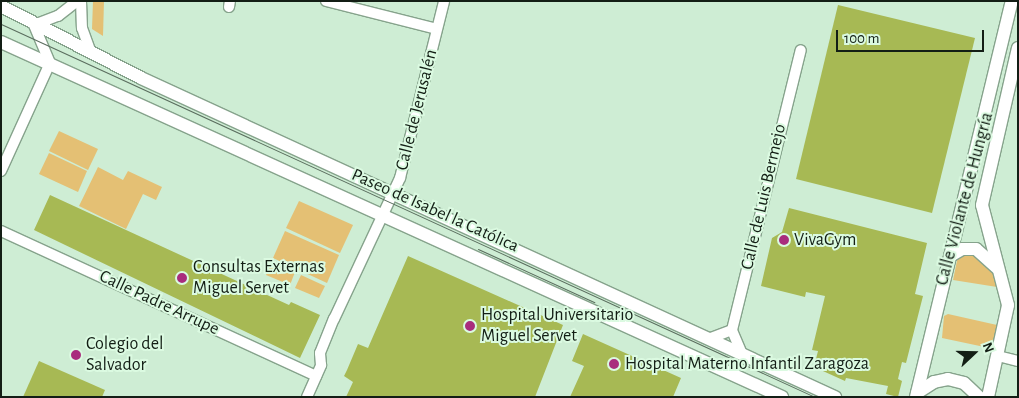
<!DOCTYPE html>
<meta charset="utf-8">
<style>
body{margin:0}
#map{position:relative;width:1019px;height:398px;overflow:hidden;background:#ceedd4;font-family:"Alegreya Sans",sans-serif}
div>[style]{position:absolute}
.green>*{inset:0;background:#e4c074}
.building>*{inset:0;background:#a7b954}
.roads{filter:drop-shadow(1px 0 #86a38c) drop-shadow(-1px 0 #86a38c) drop-shadow(0 1px #86a38c) drop-shadow(0 -1px #86a38c)}
.minor>*{height:10px;margin:-5px;padding:0 5px;transform-origin:5px;border-radius:5px;background:#fff}
.major>*{height:12px;margin:-6px;padding:0 6px;transform-origin:6px;border-radius:6px;background:#fff}
.tram>*{height:1px;margin:-0.5px;padding:0 0.5px;transform-origin:0.5px;border-radius:0.5px;background:#5a6d5e}
.dots>*{width:14px;height:14px;translate:-50% -50%;box-sizing:border-box;border:2px solid #dbfae1;border-radius:50%}
span{translate:-50% -50%;white-space:nowrap;text-align:center;line-height:1.15;-webkit-text-stroke:4px #dbfae1;paint-order:stroke}
.street-label{font-size:18px;color:#131e15}
.poi-label{font-size:18px;color:#131e15}
.left{translate:0 -50%;text-align:left}
.frame{position:absolute;inset:0;border:2px solid #131e15;pointer-events:none}
.north{position:absolute;left:949px;top:328px;width:50px;height:50px;-webkit-text-stroke:4px #dbfae1;paint-order:stroke;rotate:69deg;font-size:14px;font-weight:700;line-height:20px;text-align:center;color:#131e15}
.north::after{content:'';display:block;margin:auto;width:18px;height:22px;background:#131e15;clip-path:polygon(50% 0,100% 100%,50% 72%,0 100%)}
.scale{position:absolute;left:836px;top:30px;width:148px;height:22px;box-sizing:border-box;border:2px solid #131e15;border-top:0;padding-left:6px;font-size:15px;line-height:18px;white-space:nowrap;color:#131e15;-webkit-text-stroke:4px #dbfae1;paint-order:stroke}
</style>
<div id="map">
<div class="green">
<i style="clip-path:polygon(93px 1px,104px 1px,103px 36px,92px 29px)"></i>
<i style="clip-path:polygon(59px 131px,98px 149px,88px 170px,49px 151px)"></i>
<i style="clip-path:polygon(49px 153px,87px 171px,78px 192px,39px 174px)"></i>
<i style="clip-path:polygon(98px 167px,123px 180px,128px 171px,162px 187px,156px 200px,143px 194px,126px 229px,79px 206px)"></i>
<i style="clip-path:polygon(299px 201px,353px 225px,340px 253px,286px 228px)"></i>
<i style="clip-path:polygon(285px 231px,339px 255px,327px 283px,273px 258px)"></i>
<i style="clip-path:polygon(972px 255px,990px 264px,997px 287px,953px 280px,958px 256px)"></i>
<i style="clip-path:polygon(272px 262px,295px 272px,290px 285px,266px 275px)"></i>
<i style="clip-path:polygon(301px 275px,325px 286px,319px 298px,295px 288px)"></i>
<i style="clip-path:polygon(948px 314px,997px 325px,994px 349px,942px 338px,944px 316px)"></i>
</div>
<div class="building">
<i style="clip-path:polygon(838px 5px,975px 38px,932px 213px,796px 179px)"></i>
<i style="clip-path:polygon(50px 195px,289px 305px,291px 302px,320px 315px,300px 358px,34px 230px)"></i>
<i style="clip-path:polygon(789px 208px,927px 243px,915px 294px,923px 296px,906px 363px,902px 362px,898px 379px,902px 381px,898px 397px,886px 394px,888px 386px,846px 378px,845px 381px,814px 367px,818px 351px,812px 350px,825px 296px,806px 292px,805px 297px,761px 286px,772px 238px,782px 232px)"></i>
<i style="clip-path:polygon(408px 256px,563px 325px,535px 397px,346px 397px,353px 382px,344px 376px,347px 370px,358px 344px,368px 348px)"></i>
<i style="clip-path:polygon(583px 334px,681px 378px,673px 397px,570px 397px,584px 366px,572px 361px)"></i>
<i style="clip-path:polygon(39px 361px,105px 390px,102px 397px,23px 397px)"></i>
</div>
<div class="roads">
<div class="minor">
<i style="left:81px;top:1px;width:27px;rotate:88deg"></i>
<i style="left:82px;top:28px;width:27px;rotate:70deg"></i>
<i style="left:326px;top:1px;width:114px;rotate:14.2deg"></i>
<i style="left:229px;top:7px;width:6px;rotate:-81deg"></i>
<i style="left:1px;top:171px;width:119px;rotate:-65.6deg"></i>
<i style="left:50px;top:63px;width:41px;rotate:-112.8deg"></i>
<i style="left:34px;top:25px;width:26px;rotate:-21deg"></i>
<i style="left:58px;top:16px;width:24px;rotate:-38deg"></i>
<i style="left:1px;top:231px;width:347px;rotate:24.7deg"></i>
<i style="left:711px;top:338px;width:22px;rotate:-21deg"></i>
<i style="left:742px;top:354px;width:26px;rotate:-113deg"></i>
<i style="left:732px;top:330px;width:288px;rotate:-76.2deg"></i>
<i style="left:998px;top:356px;width:21px;rotate:14deg"></i>
<i style="left:307px;top:397px;width:35px;rotate:-66deg"></i>
<i style="left:321px;top:365px;width:12px;rotate:-95deg"></i>
<i style="left:320px;top:353px;width:37px;rotate:-68deg"></i>
<i style="left:334px;top:319px;width:156px;rotate:-64.9deg"></i>
<i style="left:400px;top:178px;width:182px;rotate:-76deg"></i>
</div>
<div class="major">
<i style="left:1px;top:6px;width:157px;rotate:27.2deg"></i>
<i style="left:141px;top:78px;width:764px;rotate:24.69deg"></i>
<i style="left:1px;top:42px;width:858px;rotate:24.44deg"></i>
<i style="left:950px;top:256px;width:14px;rotate:-30deg"></i>
<i style="left:962px;top:249px;width:14px"></i>
<i style="left:976px;top:249px;width:28px;rotate:42deg"></i>
<i style="left:917px;top:393px;width:20px;rotate:-33deg"></i>
<i style="left:934px;top:382px;width:14px;rotate:-12deg"></i>
<i style="left:948px;top:379px;width:16px;rotate:14deg"></i>
<i style="left:964px;top:383px;width:21px;rotate:43deg"></i>
<i style="left:916px;top:397px;width:407px;rotate:-76.4deg"></i>
<i style="left:988px;top:397px;width:94px;rotate:-77.7deg"></i>
<i style="left:1008px;top:305px;width:103px;rotate:-104.6deg"></i>
<i style="left:982px;top:205px;width:161px;rotate:-77.1deg"></i>
</div>
</div>
<div class="tram">
<i style="left:1px;top:24px;width:895px;rotate:24.62deg"></i>
<i style="left:478px;top:249px;width:128px;rotate:24.6deg"></i>
</div>
<div class="dots">
<i style="left:784px;top:240px;background:#a92c7d"></i>
<i style="left:182px;top:278px;background:#a92c7d"></i>
<i style="left:470px;top:326px;background:#a92c7d"></i>
<i style="left:76px;top:355px;background:#a92c7d"></i>
<i style="left:614px;top:364px;background:#a92c7d"></i>
</div>
<div class="street-label">
<span style="left:417px;top:110px;rotate:-76deg">Calle de Jerusalén</span>
<span style="left:764px;top:197px;rotate:-77deg">Calle de Luis Bermejo</span>
<span style="left:965px;top:199px;rotate:-75deg">Calle Violante de Hungría</span>
<span style="left:435px;top:211px;rotate:24deg">Paseo de Isabel la Católica</span>
<span style="left:159px;top:303px;rotate:25deg">Calle Padre Arrupe</span>
</div>
<div class="poi-label">
<span class="left" style="left:794px;top:240px">VivaGym</span>
<span class="left" style="left:193px;top:278px">Consultas Externas<br>Miguel Servet</span>
<span class="left" style="left:481px;top:326px">Hospital Universitario<br>Miguel Servet</span>
<span class="left" style="left:86px;top:355px">Colegio del<br>Salvador</span>
<span class="left" style="left:625px;top:364px">Hospital Materno Infantil Zaragoza</span>
</div>
<div class="frame"></div>
<div class="north">N</div>
<div class="scale">100 m</div>
</div>
